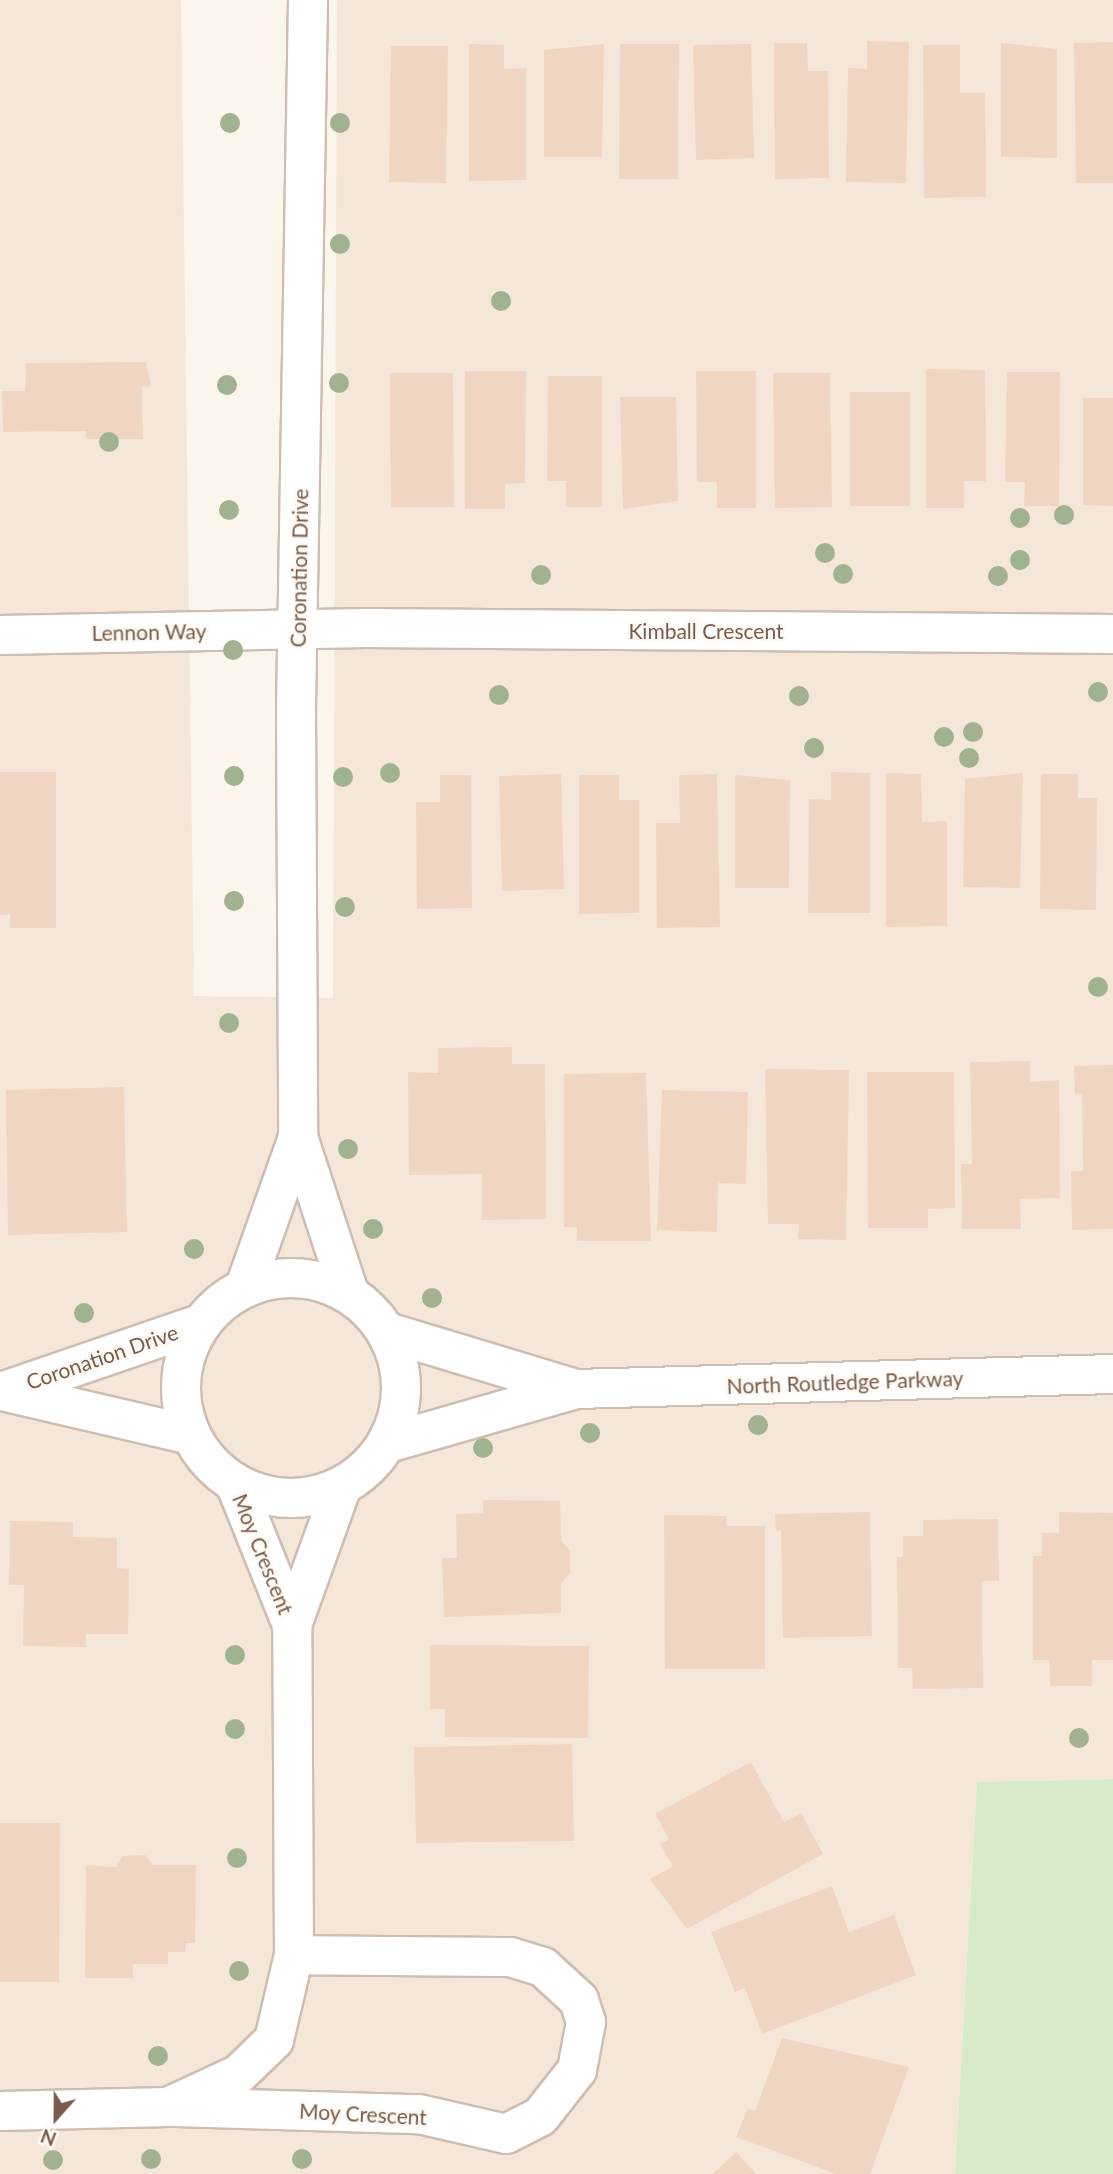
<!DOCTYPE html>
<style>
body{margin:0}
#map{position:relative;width:1113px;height:2174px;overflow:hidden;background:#fcf5eb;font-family:Lato,sans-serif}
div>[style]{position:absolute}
.residential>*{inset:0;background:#f4e7d9}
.green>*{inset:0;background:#d7eac9}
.building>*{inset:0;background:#f1d5c3}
.roads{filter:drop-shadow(2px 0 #cebdb0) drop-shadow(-2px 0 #cebdb0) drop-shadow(0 2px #cebdb0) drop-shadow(0 -2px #cebdb0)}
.minor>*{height:38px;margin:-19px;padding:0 19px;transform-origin:19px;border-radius:19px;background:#fff}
.tertiary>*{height:38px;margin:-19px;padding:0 19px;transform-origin:19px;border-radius:19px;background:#fff}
.tertiary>.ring{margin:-19px;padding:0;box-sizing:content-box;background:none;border:38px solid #fff;border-radius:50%}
.trees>*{width:20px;height:20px;margin:-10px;border-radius:50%;background:#a1b290}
span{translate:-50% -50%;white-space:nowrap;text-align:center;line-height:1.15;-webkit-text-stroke:5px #fef9f2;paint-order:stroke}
.street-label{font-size:21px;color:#775c4e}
.north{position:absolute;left:21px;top:2083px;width:70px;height:70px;-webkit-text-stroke:5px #fef9f2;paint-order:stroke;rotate:201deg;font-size:19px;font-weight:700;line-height:28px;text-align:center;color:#775c4e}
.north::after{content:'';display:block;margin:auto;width:24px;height:32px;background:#775c4e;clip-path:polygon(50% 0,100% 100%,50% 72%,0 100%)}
</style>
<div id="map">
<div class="residential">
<i style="clip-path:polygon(0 0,181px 0,194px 996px,333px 998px,337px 0,1113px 0,1113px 1779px,977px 1782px,955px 2174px,0 2174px)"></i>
</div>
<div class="green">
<i style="clip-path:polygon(1113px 1779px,1113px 2174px,955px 2174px,977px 1782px)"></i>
</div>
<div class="building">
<i style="clip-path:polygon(867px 41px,909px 42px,906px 183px,846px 182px,848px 68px,867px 69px)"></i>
<i style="clip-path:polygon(1113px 42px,1113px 183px,1076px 183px,1074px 43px)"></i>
<i style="clip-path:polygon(774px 43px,807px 43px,808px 71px,828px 71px,829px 178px,775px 179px)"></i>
<i style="clip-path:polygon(1001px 43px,1057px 49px,1057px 158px,1001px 157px)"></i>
<i style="clip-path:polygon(469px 44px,504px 45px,504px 69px,526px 68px,526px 180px,469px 181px)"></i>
<i style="clip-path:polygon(604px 44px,602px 157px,544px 157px,544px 50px)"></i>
<i style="clip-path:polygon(620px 44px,679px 44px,678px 179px,619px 179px)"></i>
<i style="clip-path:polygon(751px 44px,754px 158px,696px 160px,693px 45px)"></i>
<i style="clip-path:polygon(923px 45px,960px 45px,960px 93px,985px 93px,986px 197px,924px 198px)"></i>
<i style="clip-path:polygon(391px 46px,448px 46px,446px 183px,389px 182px)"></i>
<i style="clip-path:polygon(146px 362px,151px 386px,142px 387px,143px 439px,86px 439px,86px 431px,3px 432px,2px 391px,25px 391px,26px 363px)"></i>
<i style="clip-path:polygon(926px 369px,985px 370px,986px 481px,964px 481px,964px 508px,926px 508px)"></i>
<i style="clip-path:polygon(465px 371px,526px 371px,525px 483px,505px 484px,505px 509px,465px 509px)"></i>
<i style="clip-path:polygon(696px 371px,756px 371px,756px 508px,717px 508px,717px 482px,697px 482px)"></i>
<i style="clip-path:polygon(1007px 372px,1060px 372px,1059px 506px,1024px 506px,1025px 482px,1005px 482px)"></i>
<i style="clip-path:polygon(390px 373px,453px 373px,454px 507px,391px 507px)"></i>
<i style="clip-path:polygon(773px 373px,830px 373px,832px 507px,775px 508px)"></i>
<i style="clip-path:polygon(548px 376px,602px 376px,602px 507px,566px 507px,566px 481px,547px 481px)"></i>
<i style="clip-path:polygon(850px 392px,910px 392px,910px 506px,850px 506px)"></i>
<i style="clip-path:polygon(620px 397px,676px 397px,678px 501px,623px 509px)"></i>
<i style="clip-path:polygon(1083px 398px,1113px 398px,1113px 506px,1083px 505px)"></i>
<i style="clip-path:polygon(0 772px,56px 772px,56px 928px,10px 928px,10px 914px,0 915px)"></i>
<i style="clip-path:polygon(831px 772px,870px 773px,870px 913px,808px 913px,809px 799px,831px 800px)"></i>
<i style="clip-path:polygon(886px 773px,921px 774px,922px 822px,947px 821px,947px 926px,886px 927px)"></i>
<i style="clip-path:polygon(1023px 773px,1020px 888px,963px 887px,965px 779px)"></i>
<i style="clip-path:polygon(561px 774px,564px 889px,502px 891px,499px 776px)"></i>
<i style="clip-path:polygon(717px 774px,720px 927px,657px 928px,656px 823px,680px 823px,679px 775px)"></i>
<i style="clip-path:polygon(1041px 774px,1078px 774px,1078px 798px,1097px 798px,1096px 910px,1040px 909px)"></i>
<i style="clip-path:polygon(440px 775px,471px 775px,472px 908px,417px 909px,416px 802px,440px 802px)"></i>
<i style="clip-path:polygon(579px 775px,619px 775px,619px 800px,639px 800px,639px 913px,579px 914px)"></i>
<i style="clip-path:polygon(735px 775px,790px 780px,789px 888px,735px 888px)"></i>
<i style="clip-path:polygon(512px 1047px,512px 1064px,545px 1064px,546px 1219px,482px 1220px,482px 1174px,409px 1175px,408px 1072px,438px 1073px,438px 1048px)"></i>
<i style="clip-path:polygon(1030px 1061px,1030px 1082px,1059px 1080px,1060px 1198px,1020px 1199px,1021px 1229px,962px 1229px,961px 1164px,972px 1164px,970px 1062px)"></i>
<i style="clip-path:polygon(1113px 1065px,1113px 1229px,1072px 1230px,1071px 1171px,1083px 1171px,1082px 1093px,1075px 1094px,1074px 1066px)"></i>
<i style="clip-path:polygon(765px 1069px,849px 1070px,846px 1240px,798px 1239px,799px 1224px,768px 1224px)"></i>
<i style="clip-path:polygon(867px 1072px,954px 1072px,955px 1208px,928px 1209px,928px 1228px,868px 1228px)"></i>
<i style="clip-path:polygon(646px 1073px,651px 1241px,577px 1241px,577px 1227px,564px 1227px,564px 1074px)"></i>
<i style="clip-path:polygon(124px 1087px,127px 1232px,8px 1235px,6px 1090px)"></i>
<i style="clip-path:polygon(662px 1090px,748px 1092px,746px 1184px,718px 1183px,717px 1232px,657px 1230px)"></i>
<i style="clip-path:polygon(483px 1500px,560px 1501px,561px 1540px,570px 1551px,570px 1573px,561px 1583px,561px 1613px,444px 1617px,442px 1558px,457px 1558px,456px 1514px,483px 1513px)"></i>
<i style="clip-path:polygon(870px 1512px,872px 1636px,783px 1638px,781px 1530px,776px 1531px,775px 1514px)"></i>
<i style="clip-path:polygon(1059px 1512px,1113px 1513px,1113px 1660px,1092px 1660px,1092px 1686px,1050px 1686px,1049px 1660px,1033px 1660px,1033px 1556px,1042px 1556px,1042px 1533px,1059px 1533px)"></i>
<i style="clip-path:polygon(664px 1515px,726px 1516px,727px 1526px,765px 1526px,765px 1669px,665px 1669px)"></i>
<i style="clip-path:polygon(998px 1519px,999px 1581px,982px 1581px,983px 1688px,913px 1689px,912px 1668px,898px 1668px,897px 1557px,903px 1557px,903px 1536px,923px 1536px,923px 1520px)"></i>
<i style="clip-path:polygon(10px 1521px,73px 1522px,73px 1537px,117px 1538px,117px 1568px,129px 1569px,128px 1634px,86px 1634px,86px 1647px,23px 1646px,24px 1585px,9px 1585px)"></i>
<i style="clip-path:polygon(430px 1645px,589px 1646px,588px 1738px,445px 1737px,445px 1709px,430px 1709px)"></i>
<i style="clip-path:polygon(572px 1744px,574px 1841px,416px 1843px,414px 1747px)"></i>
<i style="clip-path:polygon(751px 1762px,784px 1822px,801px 1813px,823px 1854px,687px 1929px,650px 1879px,673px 1866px,660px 1844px,669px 1839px,655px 1814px)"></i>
<i style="clip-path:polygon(0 1823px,60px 1823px,59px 1982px,0 1982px)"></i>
<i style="clip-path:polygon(145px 1855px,153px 1865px,196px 1865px,195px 1943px,186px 1943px,185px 1952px,168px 1952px,168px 1964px,133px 1964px,133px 1978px,85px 1978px,86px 1865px,116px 1867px,123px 1856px)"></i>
<i style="clip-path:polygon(832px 1886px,849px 1932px,894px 1915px,916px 1975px,762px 2034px,745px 1988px,735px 1992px,711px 1932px)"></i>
<i style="clip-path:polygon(782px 2038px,909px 2067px,870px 2174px,836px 2174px,736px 2137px,748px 2108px,755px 2111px)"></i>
<i style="clip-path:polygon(736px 2152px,756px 2174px,713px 2174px)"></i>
</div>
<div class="roads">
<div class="minor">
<i style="left:0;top:635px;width:366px;rotate:-1.1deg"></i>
<i style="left:366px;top:628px;width:747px;rotate:0.46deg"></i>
<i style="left:235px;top:1483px;width:153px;rotate:68.1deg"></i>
<i style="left:176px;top:2107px;width:243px;rotate:1.7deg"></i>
<i style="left:419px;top:2114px;width:89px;rotate:12.9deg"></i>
<i style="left:506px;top:2134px;width:38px;rotate:-27deg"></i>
<i style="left:540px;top:2117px;width:60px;rotate:-51.8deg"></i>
<i style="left:577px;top:2070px;width:49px;rotate:-79.4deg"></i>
<i style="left:586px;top:2022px;width:23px;rotate:-108deg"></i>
<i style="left:579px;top:2000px;width:49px;rotate:-137.5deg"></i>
<i style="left:543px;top:1967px;width:34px;rotate:-163deg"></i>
<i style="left:511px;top:1957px;width:217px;rotate:-179.5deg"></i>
<i style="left:0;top:2111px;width:168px;rotate:-1.4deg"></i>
<i style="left:168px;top:2107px;width:78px;rotate:-24.9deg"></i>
<i style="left:239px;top:2074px;width:49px;rotate:-44.2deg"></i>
<i style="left:274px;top:2040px;width:87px;rotate:-76.8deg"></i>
<i style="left:294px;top:1955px;width:330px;rotate:-90.3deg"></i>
<i style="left:292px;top:1625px;width:148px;rotate:-70.2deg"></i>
</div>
<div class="tertiary">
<i style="left:308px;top:0;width:711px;rotate:90.97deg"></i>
<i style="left:296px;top:711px;width:426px;rotate:89.7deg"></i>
<i style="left:298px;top:1137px;width:164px;rotate:71.9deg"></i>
<i class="ring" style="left:181px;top:1278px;width:182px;height:182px"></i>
<i style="left:245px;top:1287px;width:159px;rotate:-70.5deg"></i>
<i style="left:387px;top:1332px;width:197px;rotate:16.8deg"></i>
<i style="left:2px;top:1391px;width:194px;rotate:13.1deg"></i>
<i style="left:4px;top:1391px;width:207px;rotate:-18.9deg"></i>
<i style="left:388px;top:1443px;width:196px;rotate:-16deg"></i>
<i style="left:576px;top:1389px;width:537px;rotate:-1.6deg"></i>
</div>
</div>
<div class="trees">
<i style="left:230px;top:123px"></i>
<i style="left:340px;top:123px"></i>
<i style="left:340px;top:244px"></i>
<i style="left:501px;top:301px"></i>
<i style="left:339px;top:383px"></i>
<i style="left:227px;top:385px"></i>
<i style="left:109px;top:442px"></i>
<i style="left:229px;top:510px"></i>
<i style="left:1064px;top:515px"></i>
<i style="left:1020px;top:518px"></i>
<i style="left:825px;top:553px"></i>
<i style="left:1020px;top:560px"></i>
<i style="left:843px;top:574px"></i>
<i style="left:541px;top:575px"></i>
<i style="left:998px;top:576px"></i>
<i style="left:233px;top:650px"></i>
<i style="left:1098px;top:692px"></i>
<i style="left:499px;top:695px"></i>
<i style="left:799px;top:696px"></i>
<i style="left:973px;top:732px"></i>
<i style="left:944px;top:737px"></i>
<i style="left:814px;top:748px"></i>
<i style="left:969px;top:758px"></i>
<i style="left:390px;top:773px"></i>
<i style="left:234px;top:776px"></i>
<i style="left:343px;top:777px"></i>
<i style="left:234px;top:901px"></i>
<i style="left:345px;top:907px"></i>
<i style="left:1098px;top:987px"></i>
<i style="left:229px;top:1023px"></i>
<i style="left:348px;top:1149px"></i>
<i style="left:373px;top:1229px"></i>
<i style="left:194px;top:1249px"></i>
<i style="left:432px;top:1298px"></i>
<i style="left:84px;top:1313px"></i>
<i style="left:758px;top:1425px"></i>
<i style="left:590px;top:1433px"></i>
<i style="left:483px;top:1448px"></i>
<i style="left:235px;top:1655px"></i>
<i style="left:235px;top:1729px"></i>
<i style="left:1079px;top:1738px"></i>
<i style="left:237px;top:1858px"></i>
<i style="left:239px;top:1971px"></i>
<i style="left:158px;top:2056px"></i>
<i style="left:151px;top:2159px"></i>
<i style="left:302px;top:2159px"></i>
<i style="left:53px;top:2160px"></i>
</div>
<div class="street-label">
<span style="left:299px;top:568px;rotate:-89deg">Coronation Drive</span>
<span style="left:706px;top:631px">Kimball Crescent</span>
<span style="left:149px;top:632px;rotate:-1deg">Lennon Way</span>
<span style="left:102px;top:1357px;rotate:-19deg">Coronation Drive</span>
<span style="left:845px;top:1382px;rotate:-2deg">North Routledge Parkway</span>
<span style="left:263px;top:1554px;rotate:68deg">Moy Crescent</span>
<span style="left:363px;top:2114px;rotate:3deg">Moy Crescent</span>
</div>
<div class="north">N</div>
</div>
